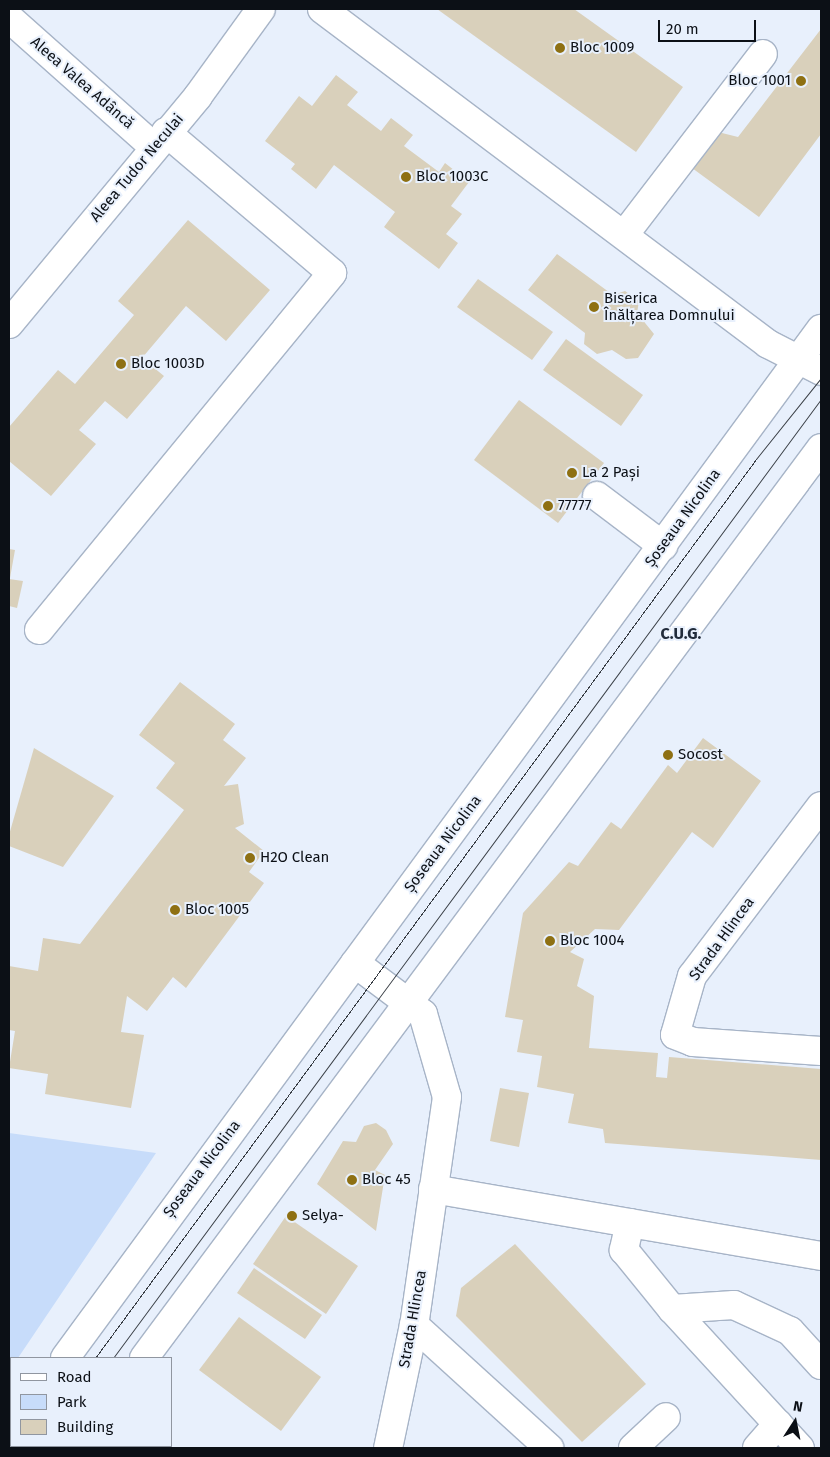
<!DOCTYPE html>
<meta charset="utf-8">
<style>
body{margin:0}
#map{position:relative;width:830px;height:1457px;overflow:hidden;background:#e8f0fc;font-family:"Fira Sans",sans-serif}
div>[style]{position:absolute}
.green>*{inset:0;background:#c7dcfa}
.building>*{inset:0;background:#d9d0bb}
.roads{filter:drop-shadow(1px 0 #a7b4c7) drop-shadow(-1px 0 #a7b4c7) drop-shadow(0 1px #a7b4c7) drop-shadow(0 -1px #a7b4c7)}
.minor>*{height:28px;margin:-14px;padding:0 14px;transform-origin:14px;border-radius:14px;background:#fff}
.major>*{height:28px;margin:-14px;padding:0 14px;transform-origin:14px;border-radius:14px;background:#fff}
.tram>*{height:1px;margin:-0.5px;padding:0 0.5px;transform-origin:0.5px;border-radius:0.5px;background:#3b4047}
.dots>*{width:14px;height:14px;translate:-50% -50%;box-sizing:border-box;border:2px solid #e8f0fc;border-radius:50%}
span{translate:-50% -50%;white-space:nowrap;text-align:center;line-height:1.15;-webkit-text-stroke:4px #e8f0fc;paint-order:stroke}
.poi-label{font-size:15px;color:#0c1016}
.left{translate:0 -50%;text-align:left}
.right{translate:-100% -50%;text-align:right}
.street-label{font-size:15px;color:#0c1016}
.neighbourhood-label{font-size:16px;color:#222c3b;font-weight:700}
.frame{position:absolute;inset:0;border:10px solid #0c1016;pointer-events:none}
.legend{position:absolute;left:10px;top:1357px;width:162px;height:90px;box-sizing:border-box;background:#e8f0fc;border:1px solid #9096a0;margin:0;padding:6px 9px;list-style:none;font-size:15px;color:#0c1016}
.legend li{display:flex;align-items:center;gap:10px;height:25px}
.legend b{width:25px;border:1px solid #9096a0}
.north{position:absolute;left:770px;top:1397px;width:50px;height:50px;-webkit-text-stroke:4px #e8f0fc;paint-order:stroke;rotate:11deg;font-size:14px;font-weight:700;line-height:20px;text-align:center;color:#0c1016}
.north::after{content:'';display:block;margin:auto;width:18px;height:22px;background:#0c1016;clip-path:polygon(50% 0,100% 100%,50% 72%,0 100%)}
.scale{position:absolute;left:658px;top:20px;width:98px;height:22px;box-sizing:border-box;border:2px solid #0c1016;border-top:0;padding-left:6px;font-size:15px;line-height:18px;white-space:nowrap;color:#0c1016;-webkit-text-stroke:4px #e8f0fc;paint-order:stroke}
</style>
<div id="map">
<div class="green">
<i style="clip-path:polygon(9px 1133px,156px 1153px,18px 1358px,11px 1358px,9px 1372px)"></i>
</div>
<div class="building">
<i style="clip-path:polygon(437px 9px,574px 9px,683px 87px,636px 152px)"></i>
<i style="clip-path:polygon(821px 29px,821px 134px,759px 217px,692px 168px,718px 132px,738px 137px)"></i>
<i style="clip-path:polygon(336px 75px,358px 92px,347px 105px,381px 131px,391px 118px,413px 135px,404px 146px,439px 172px,445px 163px,469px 182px,451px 206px,462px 214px,446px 234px,458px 243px,439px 269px,384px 227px,395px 212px,334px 165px,316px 189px,291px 169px,295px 164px,265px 141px,299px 96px,312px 106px)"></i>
<i style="clip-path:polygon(188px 220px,270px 290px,226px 341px,186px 306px,142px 358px,164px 376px,127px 419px,105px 401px,79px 430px,96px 444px,51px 496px,9px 461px,9px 427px,58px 370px,75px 384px,134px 315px,118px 301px)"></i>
<i style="clip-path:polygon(557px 254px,613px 295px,625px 291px,639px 301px,637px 313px,654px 334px,638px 358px,626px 359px,612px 350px,597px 354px,584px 344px,585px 333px,528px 290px)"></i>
<i style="clip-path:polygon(478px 279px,553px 332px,532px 360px,457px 307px)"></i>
<i style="clip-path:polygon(566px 339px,643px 395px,621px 426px,543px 370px)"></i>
<i style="clip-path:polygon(519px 400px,604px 463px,558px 523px,474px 460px)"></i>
<i style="clip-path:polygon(9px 549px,15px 550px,10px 578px,9px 578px)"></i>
<i style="clip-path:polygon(9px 579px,23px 581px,17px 608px,9px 606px)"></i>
<i style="clip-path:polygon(180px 682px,235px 724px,223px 740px,246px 758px,224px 786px,238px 784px,244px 824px,235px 828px,264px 851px,249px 872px,264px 883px,186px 988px,173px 977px,147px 1011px,127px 996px,121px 1032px,144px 1035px,131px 1108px,45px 1094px,48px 1074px,9px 1068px,15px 1031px,9px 1030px,9px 966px,38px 971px,43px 938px,80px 944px,184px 810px,156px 788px,175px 763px,139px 735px)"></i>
<i style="clip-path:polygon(703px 738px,761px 781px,713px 848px,692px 832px,619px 930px,595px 929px,570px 952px,584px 959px,577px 986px,594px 996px,589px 1048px,658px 1053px,656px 1077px,667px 1078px,669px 1057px,821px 1069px,821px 1160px,605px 1143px,603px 1129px,568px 1123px,574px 1094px,537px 1087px,542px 1056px,517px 1052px,523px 1020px,505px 1017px,523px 913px,569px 862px,578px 866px,611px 822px,621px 829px,668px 765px,677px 773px)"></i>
<i style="clip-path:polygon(34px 748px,114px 796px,63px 867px,9px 846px,9px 835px)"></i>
<i style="clip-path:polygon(500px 1088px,529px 1093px,519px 1147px,490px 1141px)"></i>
<i style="clip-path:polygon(376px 1123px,386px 1130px,393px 1144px,375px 1170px,385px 1175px,376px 1231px,317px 1184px,343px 1141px,356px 1142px,364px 1126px)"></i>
<i style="clip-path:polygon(286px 1216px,358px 1266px,326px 1314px,253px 1264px)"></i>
<i style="clip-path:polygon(515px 1244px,646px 1384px,582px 1442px,456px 1316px,461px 1288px)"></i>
<i style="clip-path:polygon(254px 1268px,322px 1315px,305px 1339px,237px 1293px)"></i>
<i style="clip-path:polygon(239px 1317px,321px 1377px,281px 1431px,199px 1370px)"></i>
</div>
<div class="roads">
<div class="minor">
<i style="left:322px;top:9px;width:558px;rotate:36.91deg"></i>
<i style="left:768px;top:344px;width:59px;rotate:27deg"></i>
<i style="left:9px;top:18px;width:194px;rotate:41.7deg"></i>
<i style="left:624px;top:235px;width:228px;rotate:-52.5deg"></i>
<i style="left:9px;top:324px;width:296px;rotate:-50.3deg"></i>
<i style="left:198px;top:96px;width:107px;rotate:-54.1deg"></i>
<i style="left:597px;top:496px;width:83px;rotate:37.1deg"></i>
<i style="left:39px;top:630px;width:462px;rotate:-50.6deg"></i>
<i style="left:332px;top:273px;width:218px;rotate:-139.7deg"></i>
<i style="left:821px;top:806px;width:213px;rotate:127.2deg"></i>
<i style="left:692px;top:976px;width:61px;rotate:106.1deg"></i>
<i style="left:675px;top:1035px;width:19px;rotate:21deg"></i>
<i style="left:693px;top:1042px;width:128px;rotate:4deg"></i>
<i style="left:355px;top:963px;width:85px;rotate:36.9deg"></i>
<i style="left:423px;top:1014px;width:86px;rotate:73.9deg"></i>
<i style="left:447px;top:1097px;width:230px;rotate:98.2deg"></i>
<i style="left:414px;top:1325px;width:126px;rotate:101.9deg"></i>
<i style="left:433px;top:1189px;width:394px;rotate:9.8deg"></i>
<i style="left:630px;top:1223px;width:28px;rotate:103deg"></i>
<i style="left:624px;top:1250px;width:76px;rotate:50.9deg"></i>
<i style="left:672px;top:1309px;width:189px;rotate:47.4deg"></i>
<i style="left:672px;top:1309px;width:62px;rotate:-3.7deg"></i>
<i style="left:734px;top:1305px;width:62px;rotate:24.9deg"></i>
<i style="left:790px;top:1331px;width:46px;rotate:47.6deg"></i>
<i style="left:414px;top:1325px;width:183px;rotate:42.3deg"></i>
<i style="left:633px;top:1448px;width:45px;rotate:-43.2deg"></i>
<i style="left:757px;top:1448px;width:32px;rotate:-49deg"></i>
</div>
<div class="major">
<i style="left:65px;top:1358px;width:1277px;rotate:-53.7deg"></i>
<i style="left:144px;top:1358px;width:1134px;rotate:-53.35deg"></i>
<i style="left:9px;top:1448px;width:4px;rotate:-56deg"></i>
<i style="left:82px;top:1448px;width:3px;rotate:-45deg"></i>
</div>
</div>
<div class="tram">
<i style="left:95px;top:1358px;width:1116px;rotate:-53.67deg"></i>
<i style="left:756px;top:459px;width:104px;rotate:-51.3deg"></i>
<i style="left:113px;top:1358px;width:1192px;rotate:-53.56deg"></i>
<i style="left:36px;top:1448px;width:3px;rotate:-45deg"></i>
<i style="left:54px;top:1448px;width:3px;rotate:-45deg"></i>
</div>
<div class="dots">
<i style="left:560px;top:48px;background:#8e7013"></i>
<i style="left:801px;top:81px;background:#8e7013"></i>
<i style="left:406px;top:177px;background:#8e7013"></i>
<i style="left:594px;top:307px;background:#8e7013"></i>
<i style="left:121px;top:364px;background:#8e7013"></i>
<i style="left:572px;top:473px;background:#8e7013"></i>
<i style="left:548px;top:506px;background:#8e7013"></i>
<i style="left:668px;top:755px;background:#8e7013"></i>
<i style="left:250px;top:858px;background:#8e7013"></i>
<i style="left:175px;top:910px;background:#8e7013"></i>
<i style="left:550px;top:941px;background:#8e7013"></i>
<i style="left:352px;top:1180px;background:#8e7013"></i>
<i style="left:292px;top:1216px;background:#8e7013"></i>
</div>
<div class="poi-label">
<span class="left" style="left:570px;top:48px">Bloc 1009</span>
<span class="right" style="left:791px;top:81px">Bloc 1001</span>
<span class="left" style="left:416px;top:177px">Bloc 1003C</span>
<span class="left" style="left:604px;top:307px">Biserica<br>Înălțarea Domnului</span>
<span class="left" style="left:131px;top:364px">Bloc 1003D</span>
<span class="left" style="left:582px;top:473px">La 2 Pași</span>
<span class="left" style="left:558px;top:506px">77777</span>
<span class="left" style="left:678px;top:755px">Socost</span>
<span class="left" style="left:260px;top:858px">H2O Clean</span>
<span class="left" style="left:185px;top:910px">Bloc 1005</span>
<span class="left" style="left:560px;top:941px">Bloc 1004</span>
<span class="left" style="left:362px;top:1180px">Bloc 45</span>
<span class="left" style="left:302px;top:1216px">Selya-</span>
</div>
<div class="street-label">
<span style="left:82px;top:83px;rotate:41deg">Aleea Valea Adâncă</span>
<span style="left:137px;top:168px;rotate:-50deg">Aleea Tudor Neculai</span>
<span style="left:683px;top:518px;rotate:-54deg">Șoseaua Nicolina</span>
<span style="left:443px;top:844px;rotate:-53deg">Șoseaua Nicolina</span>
<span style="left:722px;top:939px;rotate:-54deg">Strada Hlincea</span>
<span style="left:202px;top:1169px;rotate:-53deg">Șoseaua Nicolina</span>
<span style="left:413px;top:1319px;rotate:-80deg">Strada Hlincea</span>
</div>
<div class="neighbourhood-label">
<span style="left:681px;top:634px">C.U.G.</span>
</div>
<div class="frame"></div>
<ul class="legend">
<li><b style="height:6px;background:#fff"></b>Road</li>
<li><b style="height:14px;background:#c7dcfa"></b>Park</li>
<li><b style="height:14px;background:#d9d0bb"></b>Building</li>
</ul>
<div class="north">N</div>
<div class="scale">20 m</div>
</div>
